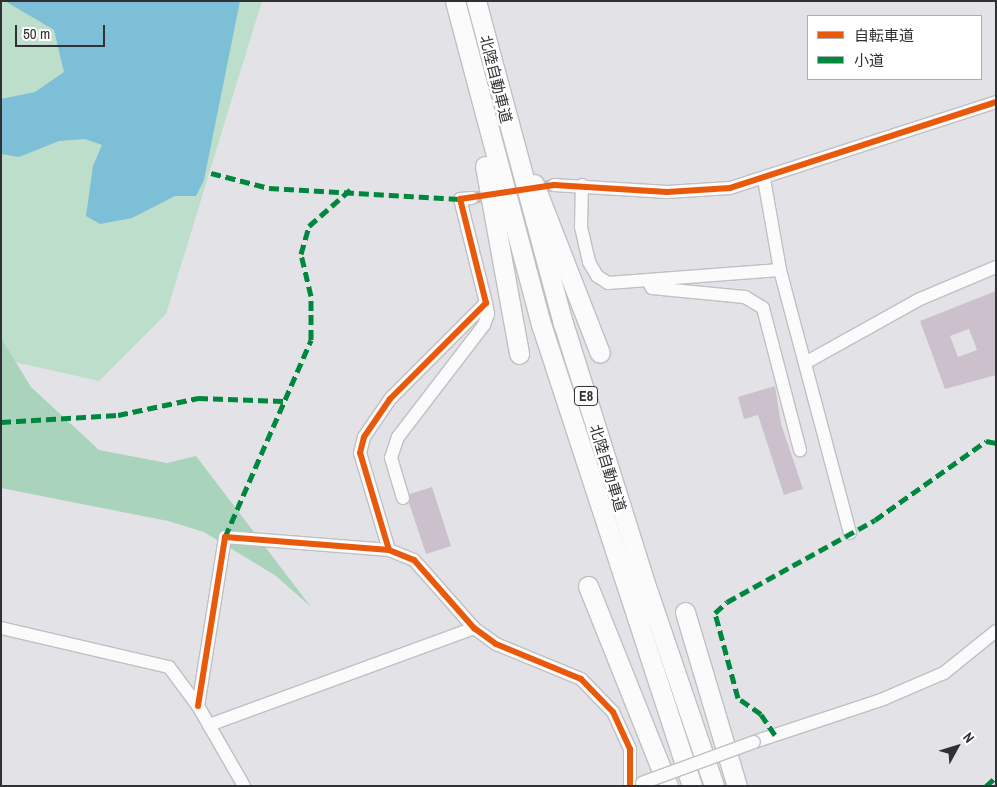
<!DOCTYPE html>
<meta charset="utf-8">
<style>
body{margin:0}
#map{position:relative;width:997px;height:787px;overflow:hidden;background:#e2e2e7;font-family:"Archivo Narrow","Noto Sans JP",sans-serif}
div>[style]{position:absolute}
.green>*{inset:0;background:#bedecc}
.forest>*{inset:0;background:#aad3bc}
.water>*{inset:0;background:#7cbfd6}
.building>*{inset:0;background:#cbc0cc}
.minor-tunnel>*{height:12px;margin-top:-6px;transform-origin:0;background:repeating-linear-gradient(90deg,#bebfc3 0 12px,transparent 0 18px)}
.roads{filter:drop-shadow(1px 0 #c0c0c4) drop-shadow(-1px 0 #c0c0c4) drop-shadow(0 1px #c0c0c4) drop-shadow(0 -1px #c0c0c4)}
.minor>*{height:12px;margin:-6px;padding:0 6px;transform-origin:6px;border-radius:6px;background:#fbfbfb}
.highway>*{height:19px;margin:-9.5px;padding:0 9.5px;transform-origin:9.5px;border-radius:9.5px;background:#fbfbfb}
.bridges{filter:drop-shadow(1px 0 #c0c0c4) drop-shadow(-1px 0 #c0c0c4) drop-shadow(0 1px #c0c0c4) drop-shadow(0 -1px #c0c0c4)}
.minor-bridge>*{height:12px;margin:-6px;padding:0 6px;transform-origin:6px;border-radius:6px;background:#fbfbfb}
.quiet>*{height:5px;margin-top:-2.5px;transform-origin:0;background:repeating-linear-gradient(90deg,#00873e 0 10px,transparent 0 15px)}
.cycleway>*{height:6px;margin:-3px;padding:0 3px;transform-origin:3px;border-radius:3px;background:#e8590c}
span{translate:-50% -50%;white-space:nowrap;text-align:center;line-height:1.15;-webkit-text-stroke:5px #fff;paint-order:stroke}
.shield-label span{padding:1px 4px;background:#fff;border:1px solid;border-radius:4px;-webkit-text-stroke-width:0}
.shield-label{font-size:14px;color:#303134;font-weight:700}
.street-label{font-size:15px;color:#303134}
.frame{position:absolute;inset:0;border:2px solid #303134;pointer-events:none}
.legend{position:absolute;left:807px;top:15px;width:175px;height:65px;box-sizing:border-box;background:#fff;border:1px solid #acadae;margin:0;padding:6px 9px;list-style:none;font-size:15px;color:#303134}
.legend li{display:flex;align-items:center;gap:10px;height:25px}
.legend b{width:25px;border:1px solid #acadae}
.north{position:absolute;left:932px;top:722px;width:50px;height:50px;-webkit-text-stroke:4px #fff;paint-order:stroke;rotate:51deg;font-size:14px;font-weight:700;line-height:20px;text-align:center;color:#303134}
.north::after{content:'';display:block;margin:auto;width:18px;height:22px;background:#303134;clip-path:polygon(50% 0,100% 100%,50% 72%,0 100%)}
.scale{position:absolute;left:15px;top:25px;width:90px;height:22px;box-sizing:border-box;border:2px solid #303134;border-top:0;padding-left:6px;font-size:15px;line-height:18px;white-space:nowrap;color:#303134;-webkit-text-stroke:4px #fff;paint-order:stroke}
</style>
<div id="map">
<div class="green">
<i style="clip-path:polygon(1px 1px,262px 1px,166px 314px,99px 381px,1px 359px)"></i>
</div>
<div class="forest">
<i style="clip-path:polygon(1px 338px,31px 387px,99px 450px,167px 463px,196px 456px,311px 607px,276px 576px,204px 532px,168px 521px,1px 488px)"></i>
</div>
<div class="water">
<i style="clip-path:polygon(5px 1px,240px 1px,204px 180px,196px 196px,175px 196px,132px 218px,100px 224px,86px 216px,93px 166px,102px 145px,85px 139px,59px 141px,19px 157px,1px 154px,1px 99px,35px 92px,64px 72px,54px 30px)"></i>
</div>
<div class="building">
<i style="clip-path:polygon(evenodd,996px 291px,996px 375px,945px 389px,920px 321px,996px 291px,969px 329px,977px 350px,958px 357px,950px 336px,969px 329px)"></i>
<i style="clip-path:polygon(775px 386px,781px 424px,803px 489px,784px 495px,758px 415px,744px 419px,738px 397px)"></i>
<i style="clip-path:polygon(432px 487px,451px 546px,426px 554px,409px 503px,410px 494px)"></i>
</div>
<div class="minor-tunnel">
<i style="left:472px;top:198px;width:83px;rotate:-9deg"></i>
</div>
<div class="roads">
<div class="minor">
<i style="left:764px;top:179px;width:92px;rotate:80deg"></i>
<i style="left:780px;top:270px;width:272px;rotate:75.1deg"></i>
<i style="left:554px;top:185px;width:113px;rotate:3.5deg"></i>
<i style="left:667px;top:192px;width:63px;rotate:-3.6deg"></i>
<i style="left:730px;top:188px;width:280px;rotate:-17.9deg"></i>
<i style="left:582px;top:185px;width:42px;rotate:91.4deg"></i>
<i style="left:581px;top:227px;width:36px;rotate:77deg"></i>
<i style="left:589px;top:262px;width:16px;rotate:60deg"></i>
<i style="left:597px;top:276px;width:13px;rotate:32deg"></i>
<i style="left:608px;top:283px;width:172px;rotate:-4.3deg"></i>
<i style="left:648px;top:281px;width:8px;rotate:60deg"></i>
<i style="left:652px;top:288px;width:93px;rotate:5.5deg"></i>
<i style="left:745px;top:297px;width:21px;rotate:31deg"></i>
<i style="left:763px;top:308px;width:147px;rotate:75.4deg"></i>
<i style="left:805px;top:363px;width:129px;rotate:-29.1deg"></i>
<i style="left:918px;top:300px;width:85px;rotate:-22.9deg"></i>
<i style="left:403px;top:498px;width:42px;rotate:-106.7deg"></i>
<i style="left:391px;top:458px;width:22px;rotate:-72deg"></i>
<i style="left:398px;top:437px;width:141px;rotate:-52.5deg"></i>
<i style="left:484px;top:325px;width:12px;rotate:-70deg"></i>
<i style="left:488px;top:314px;width:11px;rotate:-100deg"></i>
<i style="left:389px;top:550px;width:101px;rotate:-106.6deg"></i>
<i style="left:360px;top:453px;width:16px;rotate:-76deg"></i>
<i style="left:364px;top:437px;width:46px;rotate:-55.6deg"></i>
<i style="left:390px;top:399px;width:136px;rotate:-45deg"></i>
<i style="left:486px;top:303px;width:107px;rotate:-104deg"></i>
<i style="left:460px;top:199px;width:12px;rotate:-5deg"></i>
<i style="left:1px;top:628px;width:172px;rotate:13.1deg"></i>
<i style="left:169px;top:667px;width:49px;rotate:53.4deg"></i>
<i style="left:198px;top:706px;width:92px;rotate:60.1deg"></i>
<i style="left:198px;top:706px;width:171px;rotate:-80.9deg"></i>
<i style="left:225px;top:537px;width:165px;rotate:4.5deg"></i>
<i style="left:389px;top:550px;width:27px;rotate:22deg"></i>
<i style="left:414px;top:560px;width:91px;rotate:48.6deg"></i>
<i style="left:474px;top:628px;width:27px;rotate:36deg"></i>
<i style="left:496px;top:644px;width:92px;rotate:22.4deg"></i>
<i style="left:581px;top:679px;width:46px;rotate:45.9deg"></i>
<i style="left:613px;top:712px;width:41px;rotate:65.3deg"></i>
<i style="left:630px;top:749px;width:37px;rotate:90deg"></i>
<i style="left:209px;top:725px;width:282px;rotate:-20.1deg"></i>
<i style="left:754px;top:742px;width:134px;rotate:-18.3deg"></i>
<i style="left:881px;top:700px;width:69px;rotate:-23.2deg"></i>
<i style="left:944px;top:673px;width:67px;rotate:-38.9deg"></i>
</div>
<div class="highway">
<i style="left:455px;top:1px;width:337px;rotate:75.1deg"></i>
<i style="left:542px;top:327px;width:483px;rotate:71.9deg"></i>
<i style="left:476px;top:1px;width:334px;rotate:74.9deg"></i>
<i style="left:563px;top:323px;width:282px;rotate:72.5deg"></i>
<i style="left:648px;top:592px;width:205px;rotate:71.2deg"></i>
<i style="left:485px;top:166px;width:191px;rotate:79.7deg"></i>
<i style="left:534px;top:184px;width:181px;rotate:68.7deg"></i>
<i style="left:588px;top:586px;width:215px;rotate:68.2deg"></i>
<i style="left:685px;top:612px;width:182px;rotate:73.4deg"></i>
</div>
</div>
<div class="bridges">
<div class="minor-bridge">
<i style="left:642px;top:783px;width:119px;rotate:-20.1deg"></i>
</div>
</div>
<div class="quiet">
<i style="left:211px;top:173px;width:60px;rotate:14.5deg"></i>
<i style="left:269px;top:188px;width:191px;rotate:3.3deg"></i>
<i style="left:1px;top:422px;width:117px;rotate:-3.4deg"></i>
<i style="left:118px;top:415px;width:82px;rotate:-12deg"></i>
<i style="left:198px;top:398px;width:85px;rotate:2deg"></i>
<i style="left:225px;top:537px;width:215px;rotate:-66.4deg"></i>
<i style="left:311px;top:340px;width:44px;rotate:-90deg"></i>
<i style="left:311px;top:296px;width:43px;rotate:-103.4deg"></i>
<i style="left:301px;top:254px;width:29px;rotate:-74deg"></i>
<i style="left:309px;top:226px;width:55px;rotate:-41.3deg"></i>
<i style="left:775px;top:735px;width:25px;rotate:-124deg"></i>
<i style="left:761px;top:714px;width:28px;rotate:-145deg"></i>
<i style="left:738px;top:698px;width:88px;rotate:-105.1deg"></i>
<i style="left:715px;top:613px;width:16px;rotate:-43deg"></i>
<i style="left:727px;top:602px;width:169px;rotate:-29deg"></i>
<i style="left:875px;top:520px;width:136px;rotate:-35.4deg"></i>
<i style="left:986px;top:441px;width:10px;rotate:11deg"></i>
<i style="left:986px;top:786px;width:13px;rotate:-42deg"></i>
</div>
<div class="cycleway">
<i style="left:389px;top:550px;width:101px;rotate:-106.6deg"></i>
<i style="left:360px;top:453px;width:16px;rotate:-76deg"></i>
<i style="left:364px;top:437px;width:46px;rotate:-55.6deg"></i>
<i style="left:390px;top:399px;width:136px;rotate:-45deg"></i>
<i style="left:486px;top:303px;width:107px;rotate:-104deg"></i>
<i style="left:460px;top:199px;width:95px;rotate:-8.5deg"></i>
<i style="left:554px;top:185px;width:113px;rotate:3.5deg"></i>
<i style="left:667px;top:192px;width:63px;rotate:-3.6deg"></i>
<i style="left:730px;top:188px;width:280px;rotate:-17.9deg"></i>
<i style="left:198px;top:706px;width:171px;rotate:-80.9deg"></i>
<i style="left:225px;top:537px;width:165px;rotate:4.5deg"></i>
<i style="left:389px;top:550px;width:27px;rotate:22deg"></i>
<i style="left:414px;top:560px;width:91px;rotate:48.6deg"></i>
<i style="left:474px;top:628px;width:27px;rotate:36deg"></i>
<i style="left:496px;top:644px;width:92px;rotate:22.4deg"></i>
<i style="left:581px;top:679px;width:46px;rotate:45.9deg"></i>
<i style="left:613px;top:712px;width:41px;rotate:65.3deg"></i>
<i style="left:630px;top:749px;width:37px;rotate:90deg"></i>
</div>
<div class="shield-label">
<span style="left:586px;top:396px">E8</span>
</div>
<div class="street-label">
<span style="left:496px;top:79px;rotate:76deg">北陸自動車道</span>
<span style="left:608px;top:468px;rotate:73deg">北陸自動車道</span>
</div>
<div class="frame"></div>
<ul class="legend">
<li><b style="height:6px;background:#e8590c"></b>自転車道</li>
<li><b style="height:6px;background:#00873e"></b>小道</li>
</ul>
<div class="north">N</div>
<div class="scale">50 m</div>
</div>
